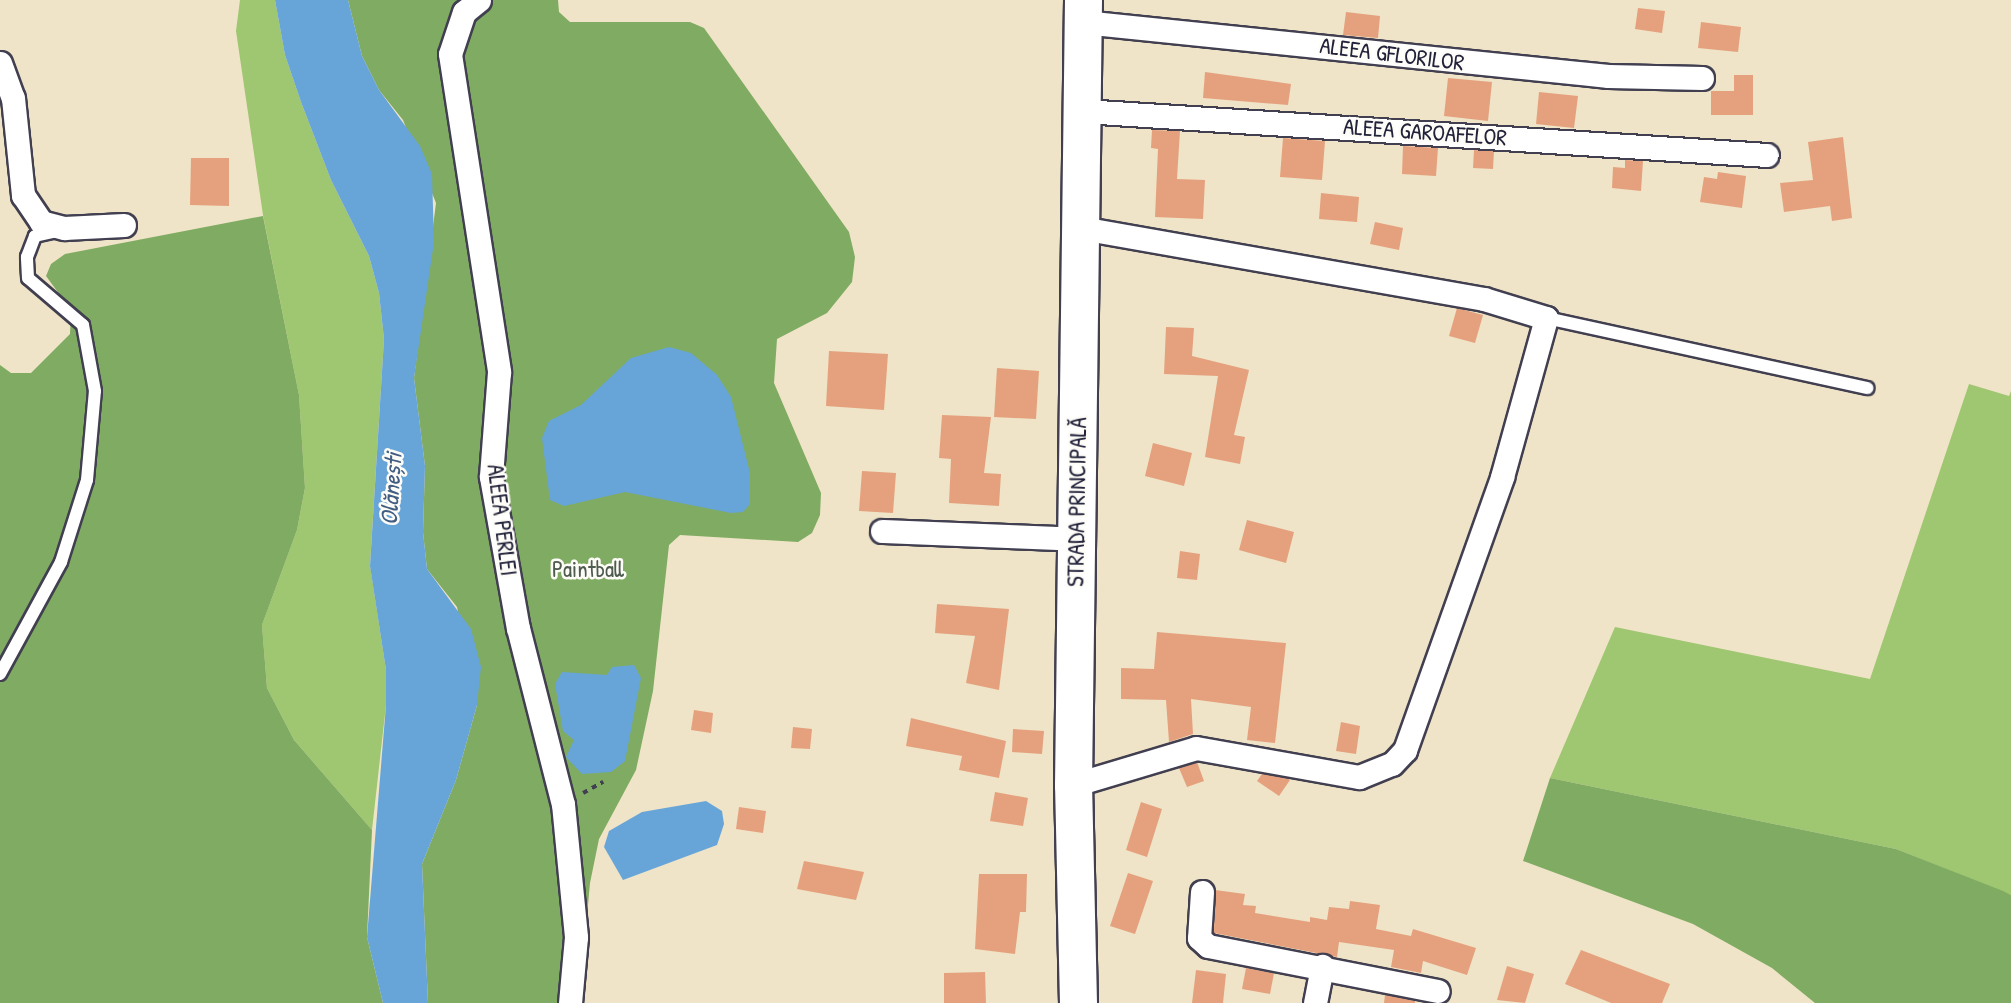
<!DOCTYPE html>
<meta charset="utf-8">
<style>
body{margin:0}
#map{position:relative;width:2011px;height:1003px;overflow:hidden;background:#efe4c7;font-family:"Patrick Hand",sans-serif}
div>[style]{position:absolute}
.green>*{inset:0;background:#9fc670}
.forest>*{inset:0;background:#7fab62}
.water>*{inset:0;background:#67a5d9}
.building>*{inset:0;background:#e5a17e}
.path>*{height:3.5px;margin-top:-1.75px;transform-origin:0;background:repeating-linear-gradient(90deg,#413f50 0 5px,transparent 0 10px)}
.roads{filter:drop-shadow(2px 0 #413f50) drop-shadow(-2px 0 #413f50) drop-shadow(0 2px #413f50) drop-shadow(0 -2px #413f50)}
.service>*{height:12px;margin:-6px;padding:0 6px;transform-origin:6px;border-radius:6px;background:#fff}
.minor>*{height:23px;margin:-11.5px;padding:0 11.5px;transform-origin:11.5px;border-radius:11.5px;background:#fff}
.primary>*{height:37px;margin:-18.5px;padding:0 18.5px;transform-origin:18.5px;border-radius:18.5px;background:#fff}
span{translate:-50% -50%;white-space:nowrap;text-align:center;line-height:1.15;-webkit-text-stroke:5px #fdfcf7;paint-order:stroke}
.street-label{font-size:23px;color:#22223b}
.park-label{font-size:23px;color:#4e5b4e}
.water-label{font-size:24px;color:#415d82;font-style:italic}
</style>
<div id="map">
<div class="green">
<i style="clip-path:polygon(240px 0,275px 0,285px 55px,301px 102px,331px 180px,369px 256px,379px 293px,384px 339px,370px 565px,386px 670px,386px 705px,372px 830px,294px 740px,267px 688px,262px 625px,297px 530px,305px 488px,299px 395px,263px 215px,236px 31px)"></i>
<i style="clip-path:polygon(1969px 384px,2009px 396px,2011px 391px,2011px 895px,1896px 849px,1550px 778px,1615px 627px,1870px 679px)"></i>
</div>
<div class="forest">
<i style="clip-path:polygon(348px 0,558px 0,559px 12px,570px 22px,690px 22px,704px 28px,849px 232px,855px 257px,852px 282px,827px 313px,777px 339px,774px 383px,821px 493px,820px 515px,812px 533px,798px 542px,680px 535px,669px 545px,653px 691px,636px 770px,599px 839px,590px 883px,579px 1003px,428px 1003px,422px 864px,456px 780px,477px 705px,457px 607px,427px 569px,423px 532px,425px 466px,414px 378px,436px 203px,403px 120px,379px 90px,362px 56px)"></i>
<i style="clip-path:polygon(263px 216px,299px 395px,305px 488px,297px 530px,262px 625px,267px 688px,294px 740px,372px 830px,367px 937px,383px 1003px,0 1003px,0 365px,11px 373px,31px 373px,70px 334px,71px 310px,46px 276px,51px 264px,65px 254px)"></i>
<i style="clip-path:polygon(1550px 778px,1896px 849px,2003px 891px,2011px 895px,2011px 1003px,1815px 1003px,1772px 968px,1693px 924px,1523px 861px)"></i>
</div>
<div class="water">
<i style="clip-path:polygon(275px 0,348px 0,362px 56px,379px 90px,420px 146px,432px 174px,434px 242px,414px 378px,425px 466px,423px 532px,427px 569px,471px 629px,481px 667px,477px 705px,456px 780px,422px 864px,428px 1003px,383px 1003px,367px 937px,386px 705px,386px 670px,370px 566px,384px 339px,379px 293px,369px 256px,331px 180px,301px 102px,285px 55px)"></i>
<i style="clip-path:polygon(669px 347px,691px 353px,717px 375px,731px 397px,750px 473px,750px 504px,743px 512px,731px 513px,625px 492px,564px 506px,550px 500px,542px 438px,549px 421px,581px 405px,631px 358px)"></i>
<i style="clip-path:polygon(634px 665px,641px 678px,625px 761px,611px 772px,582px 774px,566px 757px,574px 740px,563px 731px,555px 684px,562px 672px,607px 675px,612px 667px)"></i>
<i style="clip-path:polygon(706px 801px,722px 811px,724px 824px,717px 845px,623px 880px,604px 847px,609px 831px,642px 812px)"></i>
</div>
<div class="building">
<i style="clip-path:polygon(1638px 8px,1665px 11px,1662px 33px,1635px 29px)"></i>
<i style="clip-path:polygon(1346px 12px,1380px 16px,1378px 38px,1343px 35px)"></i>
<i style="clip-path:polygon(1701px 22px,1741px 27px,1738px 52px,1698px 48px)"></i>
<i style="clip-path:polygon(1205px 72px,1291px 84px,1288px 105px,1203px 98px)"></i>
<i style="clip-path:polygon(1734px 75px,1753px 75px,1753px 115px,1711px 115px,1711px 91px,1734px 91px)"></i>
<i style="clip-path:polygon(1448px 78px,1492px 82px,1488px 121px,1444px 116px)"></i>
<i style="clip-path:polygon(1539px 92px,1578px 96px,1574px 128px,1536px 124px)"></i>
<i style="clip-path:polygon(1152px 130px,1180px 131px,1177px 179px,1205px 180px,1203px 219px,1155px 217px,1158px 149px,1151px 148px)"></i>
<i style="clip-path:polygon(1843px 137px,1852px 218px,1832px 221px,1830px 206px,1784px 212px,1780px 183px,1813px 180px,1808px 142px)"></i>
<i style="clip-path:polygon(1283px 138px,1325px 141px,1322px 180px,1280px 177px)"></i>
<i style="clip-path:polygon(1403px 146px,1438px 148px,1436px 176px,1402px 174px)"></i>
<i style="clip-path:polygon(1474px 150px,1494px 151px,1493px 169px,1473px 168px)"></i>
<i style="clip-path:polygon(191px 158px,229px 158px,229px 206px,190px 205px)"></i>
<i style="clip-path:polygon(1625px 160px,1643px 161px,1641px 191px,1612px 188px,1613px 167px,1625px 168px)"></i>
<i style="clip-path:polygon(1718px 172px,1746px 176px,1742px 208px,1700px 202px,1704px 177px,1717px 179px)"></i>
<i style="clip-path:polygon(1321px 193px,1359px 197px,1357px 222px,1319px 219px)"></i>
<i style="clip-path:polygon(1375px 222px,1403px 228px,1399px 250px,1370px 244px)"></i>
<i style="clip-path:polygon(1457px 308px,1483px 315px,1475px 343px,1449px 336px)"></i>
<i style="clip-path:polygon(1166px 327px,1194px 328px,1192px 356px,1249px 370px,1234px 435px,1245px 437px,1240px 464px,1205px 457px,1218px 376px,1164px 374px)"></i>
<i style="clip-path:polygon(829px 351px,888px 354px,884px 410px,826px 406px)"></i>
<i style="clip-path:polygon(997px 368px,1039px 371px,1036px 419px,994px 417px)"></i>
<i style="clip-path:polygon(942px 415px,991px 417px,984px 473px,1001px 474px,999px 506px,949px 503px,951px 459px,939px 458px)"></i>
<i style="clip-path:polygon(1153px 443px,1192px 453px,1184px 486px,1145px 476px)"></i>
<i style="clip-path:polygon(862px 471px,896px 473px,893px 513px,859px 511px)"></i>
<i style="clip-path:polygon(1247px 520px,1294px 532px,1286px 563px,1239px 550px)"></i>
<i style="clip-path:polygon(1180px 551px,1200px 554px,1197px 580px,1177px 578px)"></i>
<i style="clip-path:polygon(937px 604px,1009px 609px,999px 690px,966px 683px,975px 636px,935px 633px)"></i>
<i style="clip-path:polygon(1157px 632px,1286px 643px,1275px 743px,1247px 740px,1251px 707px,1191px 699px,1193px 734px,1169px 742px,1166px 700px,1121px 699px,1121px 668px,1154px 669px)"></i>
<i style="clip-path:polygon(694px 710px,713px 713px,711px 733px,691px 730px)"></i>
<i style="clip-path:polygon(911px 718px,1006px 741px,999px 778px,959px 770px,962px 756px,906px 746px)"></i>
<i style="clip-path:polygon(1341px 722px,1360px 726px,1356px 754px,1336px 751px)"></i>
<i style="clip-path:polygon(793px 727px,812px 729px,810px 749px,791px 748px)"></i>
<i style="clip-path:polygon(1013px 729px,1044px 731px,1042px 754px,1012px 752px)"></i>
<i style="clip-path:polygon(1197px 762px,1204px 781px,1187px 787px,1179px 768px)"></i>
<i style="clip-path:polygon(1262px 774px,1287px 778px,1290px 780px,1279px 796px,1257px 781px)"></i>
<i style="clip-path:polygon(995px 792px,1028px 798px,1023px 826px,990px 821px)"></i>
<i style="clip-path:polygon(1141px 802px,1162px 809px,1147px 857px,1126px 850px)"></i>
<i style="clip-path:polygon(739px 807px,766px 811px,763px 833px,736px 829px)"></i>
<i style="clip-path:polygon(804px 861px,864px 872px,856px 900px,797px 889px)"></i>
<i style="clip-path:polygon(1128px 873px,1153px 881px,1135px 934px,1110px 926px)"></i>
<i style="clip-path:polygon(979px 874px,1027px 874px,1026px 912px,1020px 912px,1015px 954px,975px 949px)"></i>
<i style="clip-path:polygon(1215px 890px,1245px 894px,1243px 905px,1256px 906px,1255px 913px,1310px 922px,1310px 917px,1327px 920px,1329px 907px,1349px 909px,1350px 901px,1380px 905px,1376px 929px,1411px 936px,1413px 929px,1476px 948px,1467px 975px,1423px 961px,1421px 973px,1391px 967px,1394px 950px,1339px 942px,1337px 957px,1214px 933px)"></i>
<i style="clip-path:polygon(1581px 950px,1670px 984px,1662px 1003px,1611px 1003px,1565px 984px)"></i>
<i style="clip-path:polygon(1507px 966px,1534px 974px,1525px 1003px,1497px 1000px)"></i>
<i style="clip-path:polygon(1246px 968px,1274px 973px,1270px 994px,1242px 989px)"></i>
<i style="clip-path:polygon(1196px 970px,1226px 974px,1223px 1003px,1192px 1003px)"></i>
<i style="clip-path:polygon(985px 972px,986px 1003px,944px 1003px,944px 973px)"></i>
<i style="clip-path:polygon(1385px 995px,1415px 1001px,1415px 1003px,1384px 1003px)"></i>
</div>
<div class="path">
<i style="left:583px;top:793px;width:23px;rotate:-29deg"></i>
</div>
<div class="roads">
<div class="service">
<i style="left:1546px;top:318px;width:329px;rotate:12.3deg"></i>
<i style="left:0;top:674px;width:128px;rotate:-61.4deg"></i>
<i style="left:61px;top:562px;width:86px;rotate:-72.4deg"></i>
<i style="left:87px;top:480px;width:89px;rotate:-84.9deg"></i>
<i style="left:95px;top:391px;width:67px;rotate:-100.3deg"></i>
<i style="left:83px;top:325px;width:72px;rotate:-139.5deg"></i>
<i style="left:28px;top:278px;width:21px;rotate:-93deg"></i>
<i style="left:27px;top:257px;width:22px;rotate:-69deg"></i>
<i style="left:35px;top:236px;width:22px;rotate:-13deg"></i>
</div>
<div class="minor">
<i style="left:479px;top:0;width:19px;rotate:141deg"></i>
<i style="left:464px;top:12px;width:44px;rotate:108.4deg"></i>
<i style="left:450px;top:54px;width:322px;rotate:81.2deg"></i>
<i style="left:499px;top:372px;width:105px;rotate:94.4deg"></i>
<i style="left:491px;top:477px;width:153px;rotate:79.9deg"></i>
<i style="left:518px;top:628px;width:182px;rotate:75.7deg"></i>
<i style="left:563px;top:804px;width:134px;rotate:84.4deg"></i>
<i style="left:576px;top:937px;width:66px;rotate:95.2deg"></i>
<i style="left:1083px;top:22px;width:528px;rotate:5.87deg"></i>
<i style="left:1608px;top:76px;width:94px;rotate:1.2deg"></i>
<i style="left:0;top:63px;width:37px;rotate:70deg"></i>
<i style="left:13px;top:98px;width:98px;rotate:84.1deg"></i>
<i style="left:23px;top:195px;width:32px;rotate:56deg"></i>
<i style="left:41px;top:222px;width:24px;rotate:15deg"></i>
<i style="left:64px;top:228px;width:60px;rotate:-2.9deg"></i>
<i style="left:1083px;top:111px;width:685px;rotate:3.68deg"></i>
<i style="left:882px;top:531px;width:195px;rotate:2.3deg"></i>
<i style="left:1073px;top:785px;width:128px;rotate:-16.7deg"></i>
<i style="left:1196px;top:748px;width:166px;rotate:10.1deg"></i>
<i style="left:1359px;top:777px;width:35px;rotate:-22deg"></i>
<i style="left:1392px;top:764px;width:19px;rotate:-47deg"></i>
<i style="left:1405px;top:750px;width:290px;rotate:-70.4deg"></i>
<i style="left:1502px;top:477px;width:165px;rotate:-74.5deg"></i>
<i style="left:1546px;top:318px;width:65px;rotate:-163deg"></i>
<i style="left:1484px;top:299px;width:409px;rotate:-170deg"></i>
<i style="left:1202px;top:892px;width:46px;rotate:93.7deg"></i>
<i style="left:1199px;top:938px;width:12px;rotate:42deg"></i>
<i style="left:1208px;top:946px;width:234px;rotate:11.1deg"></i>
<i style="left:1315px;top:1003px;width:38px;rotate:-79deg"></i>
</div>
<div class="primary">
<i style="left:1078px;top:1003px;width:218px;rotate:-91.3deg"></i>
<i style="left:1073px;top:785px;width:785px;rotate:-89.27deg"></i>
</div>
</div>
<div class="street-label">
<span style="left:1392px;top:54px;rotate:7deg">ALEEA GFLORILOR</span>
<span style="left:1425px;top:132px;rotate:4deg">ALEEA GAROAFELOR</span>
<span style="left:1077px;top:502px;rotate:-89deg">STRADA PRINCIPALĂ</span>
<span style="left:502px;top:520px;rotate:83deg">ALEEA PERLEI</span>
</div>
<div class="park-label">
<span style="left:588px;top:569px">Paintball</span>
</div>
<div class="water-label">
<span style="left:391px;top:489px;rotate:-86deg">Olănești</span>
</div>
</div>
